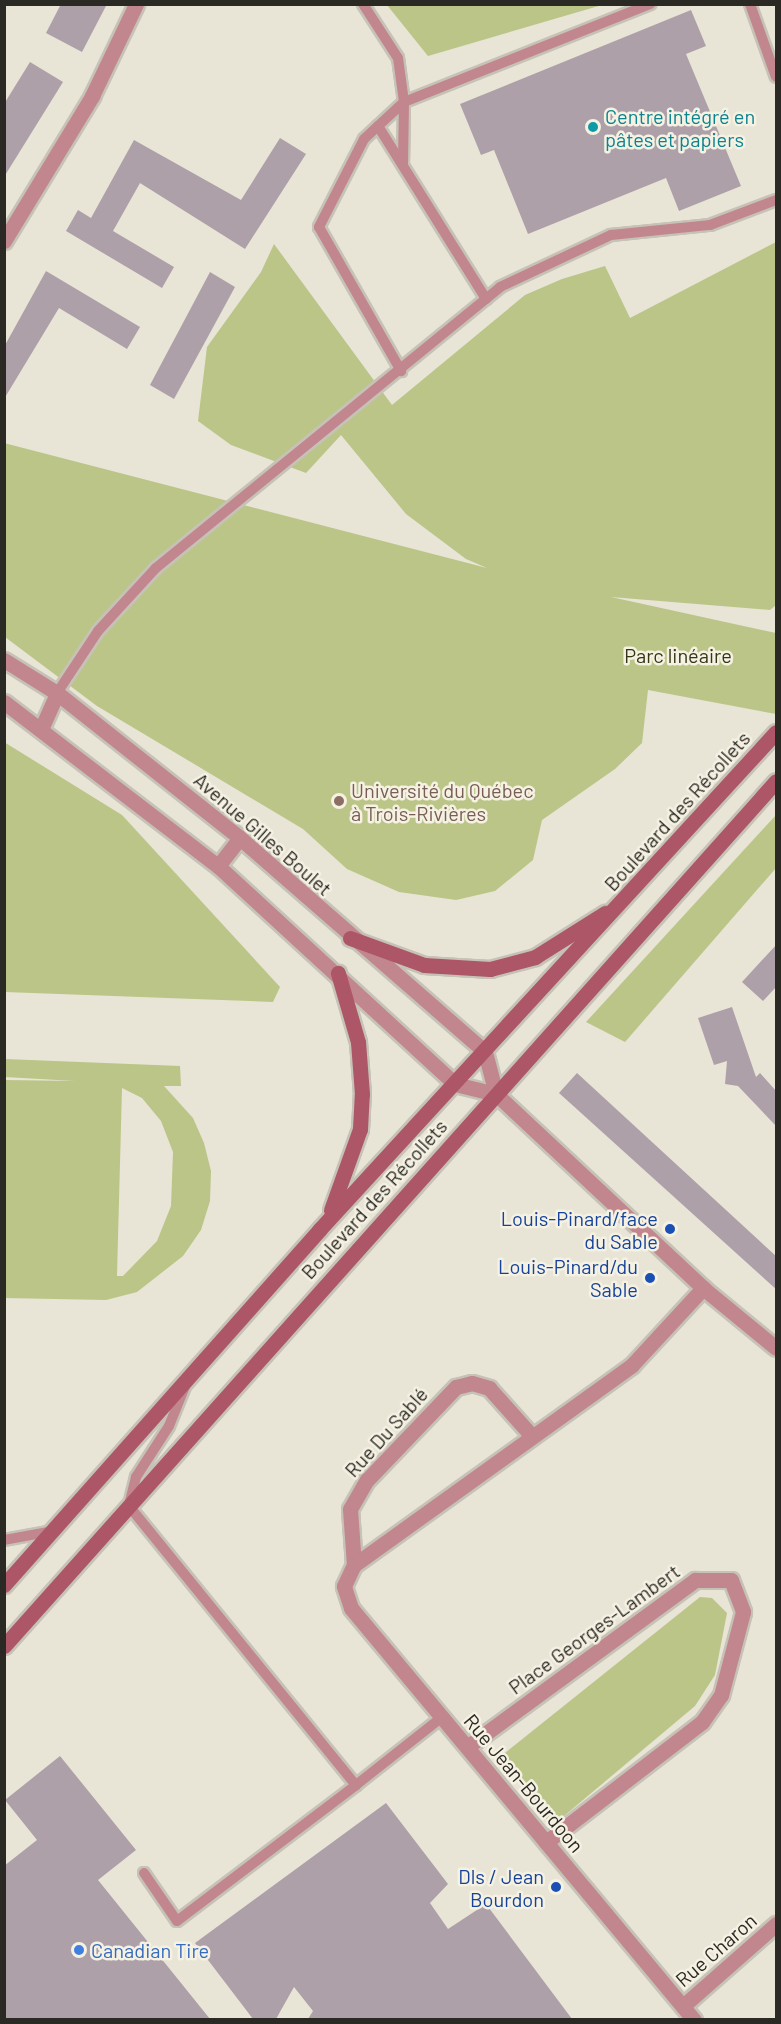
<!DOCTYPE html>
<meta charset="utf-8">
<style>
body{margin:0}
#map{position:relative;width:781px;height:2024px;overflow:hidden;background:#e8e4d6;font-family:Barlow,sans-serif}
div>[style]{position:absolute}
.green>*{inset:0;background:#bbc587}
.building>*{inset:0;background:#ada0a9}
.roads{filter:drop-shadow(2px 0 #c6c2b6) drop-shadow(-2px 0 #c6c2b6) drop-shadow(0 2px #c6c2b6) drop-shadow(0 -2px #c6c2b6)}
.lane>*{height:10px;margin:-5px;padding:0 5px;transform-origin:5px;border-radius:5px;background:#c2868f}
.street>*{height:15px;margin:-7.5px;padding:0 7.5px;transform-origin:7.5px;border-radius:7.5px;background:#c2868f}
.secondary>*{height:15px;margin:-7.5px;padding:0 7.5px;transform-origin:7.5px;border-radius:7.5px;background:#ac5667}
.dots>*{width:16px;height:16px;translate:-50% -50%;box-sizing:border-box;border:3px solid #f5f1e3;border-radius:50%}
span{translate:-50% -50%;white-space:nowrap;text-align:center;line-height:1.15;-webkit-text-stroke:5px #f5f1e3;paint-order:stroke}
.culture-label{font-size:20px;color:#0d838f}
.left{translate:0 -50%;text-align:left}
.park-label{font-size:20px;color:#333714}
.education-label{font-size:20px;color:#785e54}
.street-label{font-size:20px;color:#2b2924}
.transit-label{font-size:20px;color:#164399}
.right{translate:-100% -50%;text-align:right}
.shop-label{font-size:20px;color:#366cbe}
.frame{position:absolute;inset:0;border:6px solid #2b2924;pointer-events:none}
</style>
<div id="map">
<div class="green">
<i style="clip-path:polygon(387px 5px,602px 5px,428px 56px)"></i>
<i style="clip-path:polygon(776px 242px,776px 605px,770px 610px,611px 597px,776px 633px,776px 714px,648px 690px,642px 743px,615px 769px,542px 820px,533px 860px,495px 891px,456px 900px,399px 892px,347px 869px,303px 829px,97px 706px,5px 637px,4px 443px,487px 568px,466px 559px,406px 514px,341px 435px,306px 473px,231px 445px,198px 421px,207px 347px,261px 272px,274px 244px,392px 405px,525px 295px,562px 279px,605px 266px,630px 318px)"></i>
<i style="clip-path:polygon(4px 742px,122px 815px,280px 987px,273px 1002px,5px 992px)"></i>
<i style="clip-path:polygon(776px 815px,776px 868px,625px 1042px,586px 1022px)"></i>
<i style="clip-path:polygon(evenodd,5px 1059px,180px 1066px,181px 1086px,164px 1086px,193px 1118px,204px 1143px,211px 1171px,210px 1201px,201px 1230px,183px 1256px,137px 1292px,106px 1300px,5px 1298px,5px 1080px,75px 1081px,5px 1077px,5px 1059px,122px 1088px,142px 1098px,161px 1121px,173px 1152px,171px 1206px,157px 1241px,123px 1276px,117px 1276px,122px 1088px)"></i>
<i style="clip-path:polygon(700px 1597px,712px 1598px,727px 1613px,715px 1675px,695px 1706px,552px 1826px,500px 1757px)"></i>
</div>
<div class="building">
<i style="clip-path:polygon(61px 4px,107px 4px,82px 52px,46px 33px)"></i>
<i style="clip-path:polygon(691px 10px,706px 46px,686px 54px,741px 186px,679px 211px,666px 178px,528px 234px,494px 150px,481px 155px,460px 104px)"></i>
<i style="clip-path:polygon(30px 62px,63px 82px,4px 177px,4px 104px)"></i>
<i style="clip-path:polygon(280px 138px,306px 154px,245px 249px,140px 183px,113px 231px,174px 267px,162px 288px,66px 231px,78px 210px,91px 218px,134px 140px,241px 200px)"></i>
<i style="clip-path:polygon(46px 271px,140px 327px,127px 349px,59px 308px,4px 399px,4px 347px)"></i>
<i style="clip-path:polygon(210px 272px,235px 287px,174px 399px,150px 385px)"></i>
<i style="clip-path:polygon(777px 944px,777px 986px,763px 1001px,742px 982px)"></i>
<i style="clip-path:polygon(732px 1007px,756px 1077px,760px 1073px,777px 1092px,777px 1127px,738px 1086px,725px 1084px,727px 1061px,714px 1065px,698px 1018px)"></i>
<i style="clip-path:polygon(577px 1073px,777px 1257px,777px 1290px,559px 1093px)"></i>
<i style="clip-path:polygon(60px 1756px,136px 1850px,98px 1880px,210px 2019px,4px 2019px,4px 1866px,37px 1840px,5px 1800px)"></i>
<i style="clip-path:polygon(386px 1803px,448px 1884px,430px 1903px,448px 1929px,486px 1904px,572px 2019px,308px 2019px,313px 2011px,294px 1987px,276px 2019px,253px 2019px,195px 1943px)"></i>
</div>
<div class="roads">
<div class="lane">
<i style="left:363px;top:4px;width:64px;rotate:57.1deg"></i>
<i style="left:398px;top:58px;width:44px;rotate:82.2deg"></i>
<i style="left:404px;top:102px;width:54px;rotate:137.2deg"></i>
<i style="left:364px;top:139px;width:99px;rotate:117.1deg"></i>
<i style="left:319px;top:227px;width:166px;rotate:60.3deg"></i>
<i style="left:750px;top:4px;width:77px;rotate:70.4deg"></i>
<i style="left:378px;top:126px;width:204px;rotate:58deg"></i>
<i style="left:403px;top:165px;width:63px;rotate:-89.1deg"></i>
<i style="left:404px;top:102px;width:265px;rotate:-21.7deg"></i>
<i style="left:57px;top:693px;width:74px;rotate:-56.5deg"></i>
<i style="left:98px;top:631px;width:86px;rotate:-47.4deg"></i>
<i style="left:156px;top:568px;width:444px;rotate:-39.2deg"></i>
<i style="left:500px;top:287px;width:123px;rotate:-25.1deg"></i>
<i style="left:611px;top:235px;width:100px;rotate:-5.8deg"></i>
<i style="left:710px;top:225px;width:71px;rotate:-20.7deg"></i>
<i style="left:186px;top:1384px;width:45px;rotate:112deg"></i>
<i style="left:169px;top:1426px;width:61px;rotate:122.9deg"></i>
<i style="left:136px;top:1477px;width:30px;rotate:104deg"></i>
<i style="left:129px;top:1506px;width:360px;rotate:50.9deg"></i>
<i style="left:356px;top:1785px;width:110px;rotate:-38.3deg"></i>
<i style="left:4px;top:1540px;width:50px;rotate:-10.4deg"></i>
<i style="left:144px;top:1873px;width:58px;rotate:55.5deg"></i>
<i style="left:177px;top:1921px;width:225px;rotate:-37.2deg"></i>
</div>
<div class="street">
<i style="left:4px;top:241px;width:170px;rotate:-58.7deg"></i>
<i style="left:92px;top:96px;width:102px;rotate:-64.4deg"></i>
<i style="left:4px;top:660px;width:62px;rotate:31.9deg"></i>
<i style="left:57px;top:693px;width:233px;rotate:38.4deg"></i>
<i style="left:240px;top:838px;width:325px;rotate:41.1deg"></i>
<i style="left:485px;top:1052px;width:43px;rotate:75.3deg"></i>
<i style="left:4px;top:702px;width:270px;rotate:37.5deg"></i>
<i style="left:218px;top:866px;width:322px;rotate:42.6deg"></i>
<i style="left:455px;top:1084px;width:42px;rotate:13.7deg"></i>
<i style="left:496px;top:1094px;width:284px;rotate:43.1deg"></i>
<i style="left:703px;top:1288px;width:94px;rotate:39.4deg"></i>
<i style="left:42px;top:727px;width:37px;rotate:-66deg"></i>
<i style="left:218px;top:866px;width:36px;rotate:-52deg"></i>
<i style="left:354px;top:1565px;width:56px;rotate:-94.1deg"></i>
<i style="left:350px;top:1509px;width:34px;rotate:-60deg"></i>
<i style="left:367px;top:1480px;width:129px;rotate:-46.3deg"></i>
<i style="left:456px;top:1387px;width:16px;rotate:-14deg"></i>
<i style="left:472px;top:1383px;width:18px;rotate:16deg"></i>
<i style="left:489px;top:1388px;width:63px;rotate:48.2deg"></i>
<i style="left:467px;top:1747px;width:283px;rotate:-36.2deg"></i>
<i style="left:695px;top:1580px;width:36px"></i>
<i style="left:731px;top:1580px;width:34px;rotate:69deg"></i>
<i style="left:743px;top:1612px;width:86px;rotate:104.8deg"></i>
<i style="left:721px;top:1695px;width:33px;rotate:125deg"></i>
<i style="left:702px;top:1722px;width:197px;rotate:142.4deg"></i>
<i style="left:683px;top:2006px;width:124px;rotate:-41.4deg"></i>
<i style="left:694px;top:2020px;width:536px;rotate:-129.78deg"></i>
<i style="left:351px;top:1608px;width:23px;rotate:-108deg"></i>
<i style="left:344px;top:1586px;width:23px;rotate:-65deg"></i>
<i style="left:354px;top:1565px;width:342px;rotate:-35.7deg"></i>
<i style="left:632px;top:1365px;width:105px;rotate:-47.3deg"></i>
</div>
<div class="secondary">
<i style="left:350px;top:938px;width:79px;rotate:20deg"></i>
<i style="left:424px;top:965px;width:66px;rotate:3.5deg"></i>
<i style="left:490px;top:969px;width:47px;rotate:-14.9deg"></i>
<i style="left:535px;top:957px;width:83px;rotate:-32.2deg"></i>
<i style="left:331px;top:1210px;width:86px;rotate:-70.3deg"></i>
<i style="left:360px;top:1129px;width:35px;rotate:-87deg"></i>
<i style="left:362px;top:1094px;width:52px;rotate:-94.4deg"></i>
<i style="left:358px;top:1042px;width:72px;rotate:-106.2deg"></i>
<i style="left:4px;top:1585px;width:475px;rotate:-48.4deg"></i>
<i style="left:319px;top:1230px;width:676px;rotate:-47.46deg"></i>
<i style="left:4px;top:1646px;width:1159px;rotate:-48.25deg"></i>
</div>
</div>
<div class="dots">
<i style="left:593px;top:127px;background:#0f9aa8"></i>
<i style="left:339px;top:801px;background:#8d6e63"></i>
<i style="left:670px;top:1229px;background:#1a4fb4"></i>
<i style="left:650px;top:1278px;background:#1a4fb4"></i>
<i style="left:556px;top:1887px;background:#1a4fb4"></i>
<i style="left:79px;top:1950px;background:#3f7fe0"></i>
</div>
<div class="culture-label">
<span class="left" style="left:605px;top:128px">Centre intégré en<br>pâtes et papiers</span>
</div>
<div class="park-label">
<span style="left:678px;top:655px">Parc linéaire</span>
</div>
<div class="education-label">
<span class="left" style="left:351px;top:802px">Université du Québec<br>à Trois-Rivières</span>
</div>
<div class="street-label">
<span style="left:677px;top:811px;rotate:-48deg">Boulevard des Récollets</span>
<span style="left:263px;top:834px;rotate:41deg">Avenue Gilles Boulet</span>
<span style="left:374px;top:1199px;rotate:-48deg">Boulevard des Récollets</span>
<span style="left:386px;top:1432px;rotate:-48deg">Rue Du Sablé</span>
<span style="left:594px;top:1629px;rotate:-36deg">Place Georges-Lambert</span>
<span style="left:524px;top:1783px;rotate:50deg">Rue Jean-Bourdoon</span>
<span style="left:716px;top:1950px;rotate:-41deg">Rue Charon</span>
</div>
<div class="transit-label">
<span class="right" style="left:658px;top:1230px">Louis-Pinard/face<br>du Sable</span>
<span class="right" style="left:638px;top:1278px">Louis-Pinard/du<br>Sable</span>
<span class="right" style="left:544px;top:1888px">Dls / Jean<br>Bourdon</span>
</div>
<div class="shop-label">
<span class="left" style="left:91px;top:1950px">Canadian Tire</span>
</div>
<div class="frame"></div>
</div>
